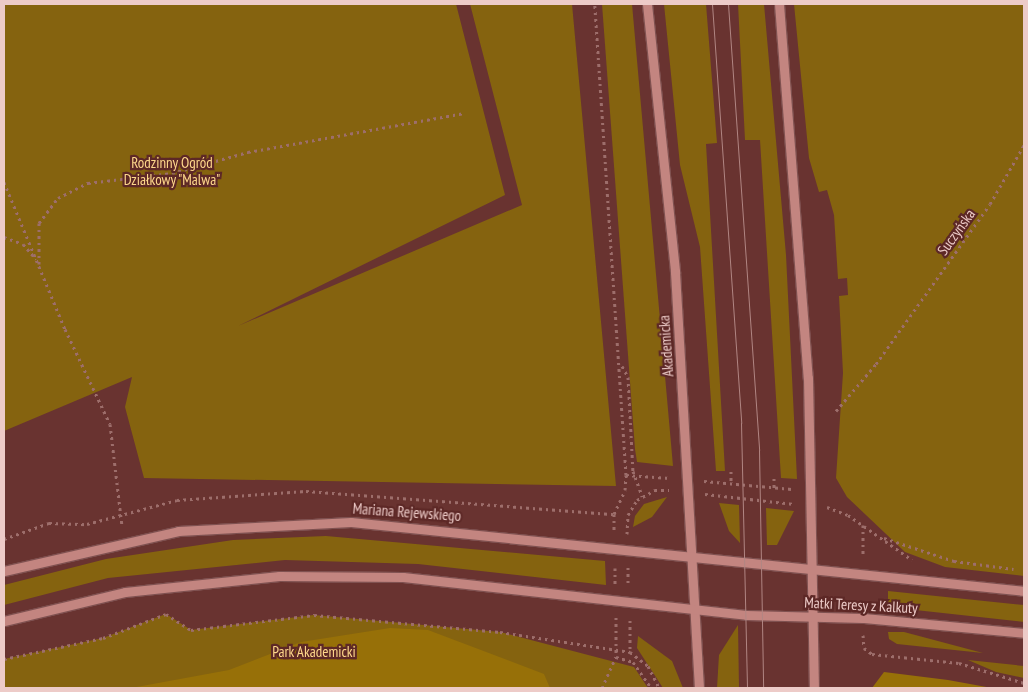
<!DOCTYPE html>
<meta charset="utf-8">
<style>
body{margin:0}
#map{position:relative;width:1028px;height:692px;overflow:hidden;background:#693330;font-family:"PT Sans Narrow",sans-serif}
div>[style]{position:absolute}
.green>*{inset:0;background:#85630f}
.forest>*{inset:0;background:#977008}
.path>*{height:3px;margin-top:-1.5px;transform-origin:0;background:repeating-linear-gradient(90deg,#9d6e6b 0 2.5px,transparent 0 6.5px)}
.roads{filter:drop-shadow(1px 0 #7f5150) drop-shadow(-1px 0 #7f5150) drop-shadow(0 1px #7f5150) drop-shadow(0 -1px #7f5150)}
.minor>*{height:9px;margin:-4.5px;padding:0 4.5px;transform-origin:4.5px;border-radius:4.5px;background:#c38580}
.tram>*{height:1px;margin:-0.5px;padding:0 0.5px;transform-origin:0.5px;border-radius:0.5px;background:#b18683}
span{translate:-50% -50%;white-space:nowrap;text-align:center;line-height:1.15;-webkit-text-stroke:4.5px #5d2826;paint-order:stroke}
.park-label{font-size:15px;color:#fed88b}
.street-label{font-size:15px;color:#edcbc8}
.frame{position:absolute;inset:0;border:5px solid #edcbc8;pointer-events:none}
</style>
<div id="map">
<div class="green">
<i style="clip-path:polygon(4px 4px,456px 4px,505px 195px,238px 326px,522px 205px,470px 4px,572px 4px,616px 486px,144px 478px,125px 407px,132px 377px,4px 431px)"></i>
<i style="clip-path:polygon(602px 4px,632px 4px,673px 466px,637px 462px,635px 449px)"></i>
<i style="clip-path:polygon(664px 4px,706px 4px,717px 143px,706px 144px,725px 471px,716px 471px,700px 247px,680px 165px)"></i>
<i style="clip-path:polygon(738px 4px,764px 4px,786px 255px,797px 479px,781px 478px,760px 140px,745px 140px)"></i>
<i style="clip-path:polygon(794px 4px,1024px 4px,1024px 576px,945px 567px,905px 552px,847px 497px,836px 478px,843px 373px,839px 296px,848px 295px,847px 278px,838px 279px,834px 215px,827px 190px,819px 192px,809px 158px)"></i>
<i style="clip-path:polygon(667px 497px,652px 517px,633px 527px,635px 516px,644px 504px)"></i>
<i style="clip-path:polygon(719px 503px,739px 505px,740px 543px,729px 531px)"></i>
<i style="clip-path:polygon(766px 508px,794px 511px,777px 545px,767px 545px)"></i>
<i style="clip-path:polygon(326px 536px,605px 561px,606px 585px,418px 564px,285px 560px,108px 578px,4px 605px,4px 585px,106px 559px,233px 540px)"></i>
<i style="clip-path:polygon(888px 591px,1024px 605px,1024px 622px,888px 607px)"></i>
<i style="clip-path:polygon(166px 614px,191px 630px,314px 615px,500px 632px,634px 667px,648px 688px,4px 688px,4px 659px,103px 638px)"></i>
<i style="clip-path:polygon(738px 625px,739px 688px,717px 688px,719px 655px)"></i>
<i style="clip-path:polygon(888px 632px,904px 632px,983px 653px,897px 644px,889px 639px)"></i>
<i style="clip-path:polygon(638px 636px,672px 661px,683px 688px,663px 688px,637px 648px)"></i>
<i style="clip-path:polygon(968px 660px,1024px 666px,1024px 678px,996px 672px)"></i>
</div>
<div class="forest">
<i style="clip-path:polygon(390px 628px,428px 630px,544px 674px,550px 688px,131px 688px,229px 670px,301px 642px)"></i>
<i style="clip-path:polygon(884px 672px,948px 680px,992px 688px,872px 688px)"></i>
</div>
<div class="path">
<i style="left:4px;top:182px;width:159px;rotate:67.5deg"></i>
<i style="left:65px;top:329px;width:105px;rotate:64.7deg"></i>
<i style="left:110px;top:424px;width:103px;rotate:83.3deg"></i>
<i style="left:4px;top:237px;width:20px;rotate:20deg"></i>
<i style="left:23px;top:244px;width:20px;rotate:49deg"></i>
<i style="left:39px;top:264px;width:41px;rotate:-90deg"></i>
<i style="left:39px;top:223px;width:31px;rotate:-53deg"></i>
<i style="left:58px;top:198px;width:34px;rotate:-27deg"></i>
<i style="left:88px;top:183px;width:85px;rotate:-6.8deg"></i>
<i style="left:172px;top:173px;width:79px;rotate:-15.4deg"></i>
<i style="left:248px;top:152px;width:220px;rotate:-10.2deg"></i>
<i style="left:622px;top:366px;width:13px;rotate:61deg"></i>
<i style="left:628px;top:377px;width:94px;rotate:87deg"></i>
<i style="left:633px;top:471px;width:27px;rotate:70deg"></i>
<i style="left:836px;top:411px;width:62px;rotate:-49.6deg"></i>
<i style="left:876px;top:364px;width:196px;rotate:-54.5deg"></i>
<i style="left:990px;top:204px;width:68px;rotate:-60deg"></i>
<i style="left:731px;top:471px;width:13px;rotate:90deg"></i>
<i style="left:626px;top:475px;width:44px;rotate:3.9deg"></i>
<i style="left:774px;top:478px;width:10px;rotate:90deg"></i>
<i style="left:704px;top:481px;width:88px;rotate:5.2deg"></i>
<i style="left:705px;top:494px;width:90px;rotate:6.4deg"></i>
<i style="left:827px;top:507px;width:22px;rotate:21deg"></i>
<i style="left:848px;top:515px;width:78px;rotate:35.1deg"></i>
<i style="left:614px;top:514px;width:17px;rotate:90deg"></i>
<i style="left:863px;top:525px;width:31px;rotate:90deg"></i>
<i style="left:627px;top:534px;width:19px;rotate:-87deg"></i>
<i style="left:628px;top:515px;width:17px;rotate:-59deg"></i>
<i style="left:637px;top:500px;width:21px;rotate:-29deg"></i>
<i style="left:655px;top:490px;width:14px"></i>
<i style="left:884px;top:538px;width:74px;rotate:18.2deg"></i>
<i style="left:954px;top:561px;width:60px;rotate:7.7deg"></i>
<i style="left:4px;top:539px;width:48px;rotate:-19.6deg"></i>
<i style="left:49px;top:523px;width:38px;rotate:2deg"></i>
<i style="left:87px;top:524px;width:93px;rotate:-14.9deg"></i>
<i style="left:177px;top:500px;width:129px;rotate:-4deg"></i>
<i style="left:306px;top:491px;width:309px;rotate:4.3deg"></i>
<i style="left:614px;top:514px;width:26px;rotate:-65deg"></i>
<i style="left:625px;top:490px;width:15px;rotate:-86deg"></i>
<i style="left:626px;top:475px;width:472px;rotate:-93.8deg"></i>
<i style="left:628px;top:567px;width:16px;rotate:90deg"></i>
<i style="left:615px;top:568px;width:16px;rotate:90deg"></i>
<i style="left:616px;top:617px;width:40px;rotate:90deg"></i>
<i style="left:616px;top:657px;width:18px;rotate:16deg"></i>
<i style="left:633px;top:662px;width:32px;rotate:55deg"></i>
<i style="left:630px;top:620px;width:32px;rotate:90deg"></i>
<i style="left:863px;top:635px;width:13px;rotate:86deg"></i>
<i style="left:864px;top:648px;width:10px;rotate:37deg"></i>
<i style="left:872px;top:654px;width:87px;rotate:5.9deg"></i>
<i style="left:959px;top:663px;width:68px;rotate:17.1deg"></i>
<i style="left:4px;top:659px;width:101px;rotate:-12deg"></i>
<i style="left:103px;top:638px;width:67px;rotate:-20.9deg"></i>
<i style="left:166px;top:614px;width:30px;rotate:33deg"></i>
<i style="left:191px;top:630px;width:124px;rotate:-7deg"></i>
<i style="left:314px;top:615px;width:187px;rotate:5.2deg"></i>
<i style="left:500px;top:632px;width:132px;rotate:8.7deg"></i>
<i style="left:630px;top:652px;width:23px;rotate:38deg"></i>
<i style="left:648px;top:666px;width:25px;rotate:63deg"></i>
<i style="left:602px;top:688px;width:34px;rotate:-66deg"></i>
</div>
<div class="roads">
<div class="minor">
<i style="left:647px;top:4px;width:269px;rotate:84deg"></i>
<i style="left:675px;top:272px;width:417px;rotate:86.7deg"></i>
<i style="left:779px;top:4px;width:375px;rotate:85.6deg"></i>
<i style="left:808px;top:378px;width:310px;rotate:88.9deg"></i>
<i style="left:4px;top:571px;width:179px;rotate:-12.9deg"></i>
<i style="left:178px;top:531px;width:173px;rotate:-3deg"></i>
<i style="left:351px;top:522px;width:677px;rotate:5.85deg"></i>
<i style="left:4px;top:621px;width:124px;rotate:-13.5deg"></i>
<i style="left:125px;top:592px;width:155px;rotate:-5.9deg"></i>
<i style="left:279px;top:576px;width:124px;rotate:0.5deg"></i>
<i style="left:403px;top:577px;width:345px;rotate:6.3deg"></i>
<i style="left:746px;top:615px;width:117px;rotate:1.5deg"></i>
<i style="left:863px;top:618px;width:162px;rotate:5.3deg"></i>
</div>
</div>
<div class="tram">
<i style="left:712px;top:4px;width:420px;rotate:86deg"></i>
<i style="left:741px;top:423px;width:265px;rotate:88.7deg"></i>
<i style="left:728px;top:4px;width:447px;rotate:86deg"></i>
<i style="left:759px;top:450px;width:238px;rotate:89deg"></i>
</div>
<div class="park-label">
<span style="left:172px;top:171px">Rodzinny Ogród<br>Działkowy "Malwa"</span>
<span style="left:314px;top:652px">Park Akademicki</span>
</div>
<div class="street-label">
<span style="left:956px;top:232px;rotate:-54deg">Suczyńska</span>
<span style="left:666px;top:346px;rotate:-94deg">Akademicka</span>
<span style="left:407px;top:512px;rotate:4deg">Mariana Rejewskiego</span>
<span style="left:861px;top:605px;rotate:3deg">Matki Teresy z Kalkuty</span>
</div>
<div class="frame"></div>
</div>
